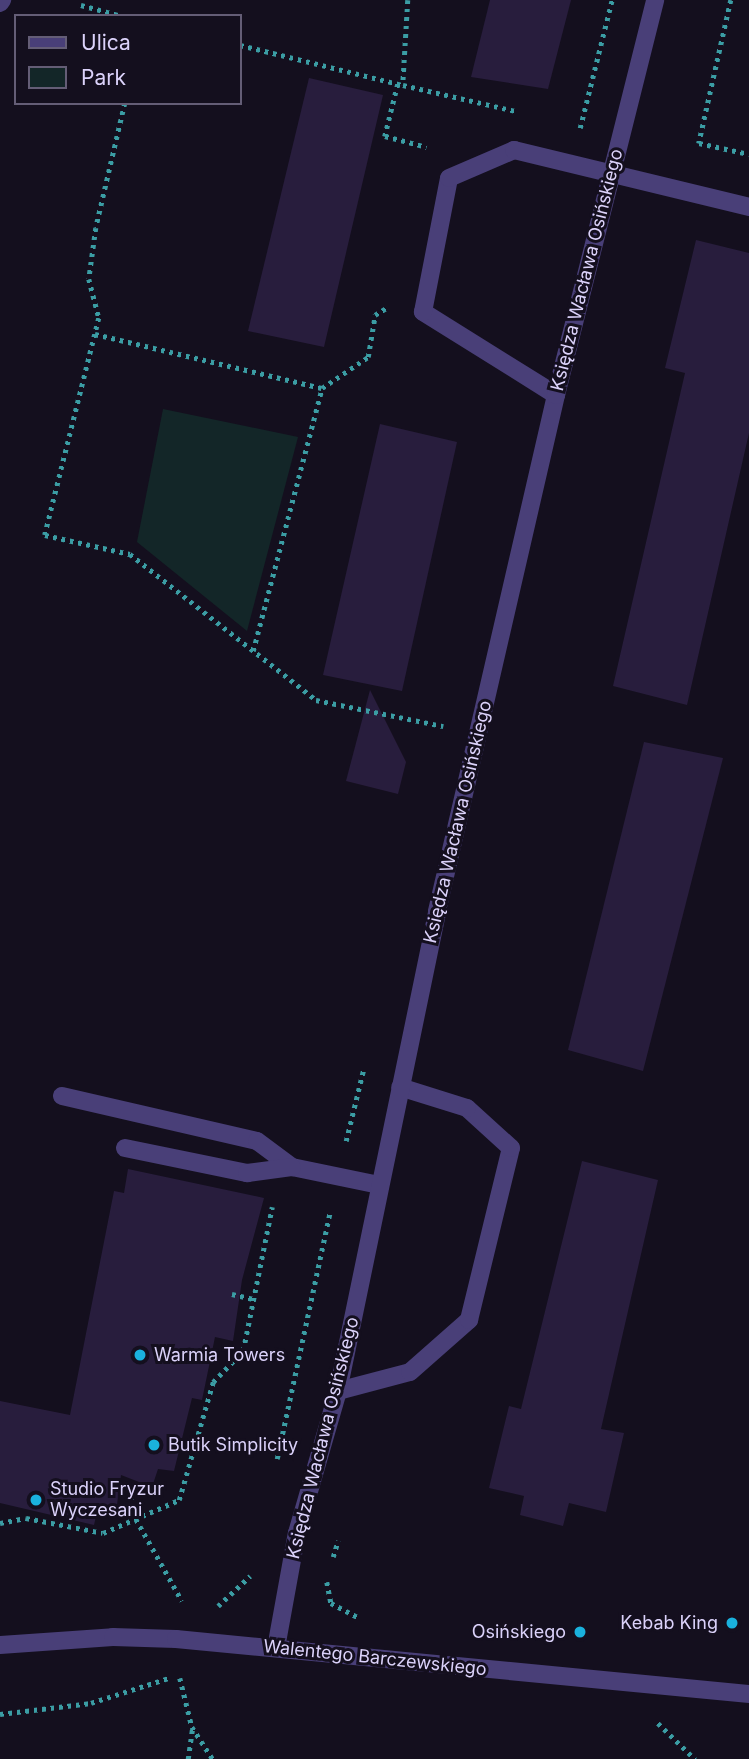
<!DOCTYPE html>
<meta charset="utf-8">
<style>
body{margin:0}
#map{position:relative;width:749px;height:1759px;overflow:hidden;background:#140f1e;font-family:Inter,sans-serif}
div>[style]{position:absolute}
.green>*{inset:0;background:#132628}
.building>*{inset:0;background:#281d3d}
.path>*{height:4.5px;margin-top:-2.25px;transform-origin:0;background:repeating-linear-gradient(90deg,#3b9da4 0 3.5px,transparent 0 8.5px)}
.service>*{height:18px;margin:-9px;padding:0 9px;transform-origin:9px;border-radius:9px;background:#493f78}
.minor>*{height:18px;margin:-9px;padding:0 9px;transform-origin:9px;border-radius:9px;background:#493f78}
.tertiary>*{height:18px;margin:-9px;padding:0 9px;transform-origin:9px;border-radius:9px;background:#493f78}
.dots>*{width:19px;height:19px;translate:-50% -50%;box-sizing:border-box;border:4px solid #140f1e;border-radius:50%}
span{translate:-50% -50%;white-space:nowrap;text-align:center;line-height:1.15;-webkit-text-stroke:6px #140f1e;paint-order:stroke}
.street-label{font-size:18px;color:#dbd2fa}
.poi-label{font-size:18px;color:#dbd2fa}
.left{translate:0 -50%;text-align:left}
.right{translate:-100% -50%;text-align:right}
.legend{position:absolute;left:14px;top:14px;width:228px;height:91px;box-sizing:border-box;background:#140f1e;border:2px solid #645d76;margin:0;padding:9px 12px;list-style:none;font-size:21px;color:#dbd2fa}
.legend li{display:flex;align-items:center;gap:14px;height:35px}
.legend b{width:35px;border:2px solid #645d76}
</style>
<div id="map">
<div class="green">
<i style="clip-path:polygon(163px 409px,298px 437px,247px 631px,137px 542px)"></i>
</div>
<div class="building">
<i style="clip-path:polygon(490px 0,571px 0,548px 89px,471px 77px)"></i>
<i style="clip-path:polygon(309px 78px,383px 95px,324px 347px,248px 331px)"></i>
<i style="clip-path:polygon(696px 240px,749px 253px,749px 433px,687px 705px,613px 686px,685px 373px,665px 368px)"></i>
<i style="clip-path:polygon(380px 424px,457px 442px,402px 691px,323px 675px)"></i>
<i style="clip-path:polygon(370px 690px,406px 762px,398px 794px,346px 781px)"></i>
<i style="clip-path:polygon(644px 742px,723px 758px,643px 1071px,568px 1050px)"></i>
<i style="clip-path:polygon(582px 1161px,658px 1180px,601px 1429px,624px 1433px,606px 1512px,569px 1503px,563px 1526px,520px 1515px,524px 1496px,489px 1488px,509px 1406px,521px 1409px)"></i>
<i style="clip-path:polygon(128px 1169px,264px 1198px,242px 1280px,233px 1341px,215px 1337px,202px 1400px,192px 1398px,174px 1471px,158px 1469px,152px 1487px,121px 1475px,116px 1512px,98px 1508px,94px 1525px,0 1503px,0 1401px,70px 1415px,114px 1191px,124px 1193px)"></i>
</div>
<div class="path">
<i style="left:408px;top:0;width:85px;rotate:93.4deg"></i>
<i style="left:403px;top:85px;width:116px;rotate:13deg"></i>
<i style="left:731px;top:0;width:147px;rotate:102.6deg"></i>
<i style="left:699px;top:143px;width:51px;rotate:12.4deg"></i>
<i style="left:81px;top:5px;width:42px;rotate:15deg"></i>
<i style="left:240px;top:45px;width:168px;rotate:13.8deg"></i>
<i style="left:398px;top:84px;width:54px;rotate:104deg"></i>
<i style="left:385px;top:136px;width:43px;rotate:14.7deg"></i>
<i style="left:125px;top:103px;width:128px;rotate:103.1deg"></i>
<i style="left:96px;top:228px;width:51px;rotate:97.8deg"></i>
<i style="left:89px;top:279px;width:40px;rotate:75.6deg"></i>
<i style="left:99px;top:318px;width:16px;rotate:104deg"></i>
<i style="left:95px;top:334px;width:233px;rotate:13.4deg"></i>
<i style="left:322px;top:388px;width:55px;rotate:-34deg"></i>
<i style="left:368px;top:357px;width:43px;rotate:-80.5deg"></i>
<i style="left:375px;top:315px;width:13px;rotate:-32deg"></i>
<i style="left:580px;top:128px;width:132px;rotate:-76deg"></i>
<i style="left:95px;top:334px;width:207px;rotate:104deg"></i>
<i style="left:45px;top:535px;width:87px;rotate:12.6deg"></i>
<i style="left:130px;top:554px;width:236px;rotate:38.1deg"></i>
<i style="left:316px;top:700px;width:130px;rotate:11.6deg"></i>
<i style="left:253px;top:651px;width:272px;rotate:-75.3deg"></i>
<i style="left:346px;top:1141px;width:72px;rotate:-76.3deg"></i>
<i style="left:232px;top:1294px;width:22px;rotate:13deg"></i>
<i style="left:277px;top:1459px;width:254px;rotate:-77.9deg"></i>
<i style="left:131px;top:1497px;width:23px;rotate:77deg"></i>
<i style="left:136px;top:1519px;width:94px;rotate:60.7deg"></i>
<i style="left:0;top:1523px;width:26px;rotate:-11deg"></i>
<i style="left:26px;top:1518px;width:78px;rotate:11deg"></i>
<i style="left:103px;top:1533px;width:83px;rotate:-23.5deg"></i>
<i style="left:179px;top:1500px;width:123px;rotate:-73.9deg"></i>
<i style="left:213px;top:1382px;width:43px;rotate:-45.9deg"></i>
<i style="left:243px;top:1351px;width:147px;rotate:-78.6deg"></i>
<i style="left:333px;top:1557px;width:17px;rotate:-73deg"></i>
<i style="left:327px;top:1582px;width:21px;rotate:79deg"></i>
<i style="left:331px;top:1603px;width:30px;rotate:28deg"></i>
<i style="left:218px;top:1606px;width:44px;rotate:-43.2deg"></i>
<i style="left:180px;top:1678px;width:50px;rotate:76.2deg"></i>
<i style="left:192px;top:1727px;width:38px;rotate:57deg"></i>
<i style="left:0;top:1714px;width:92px;rotate:-6.9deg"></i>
<i style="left:91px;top:1703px;width:82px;rotate:-17.8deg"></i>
<i style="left:658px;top:1723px;width:52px;rotate:44.2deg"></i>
<i style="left:188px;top:1759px;width:30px;rotate:-82deg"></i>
</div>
<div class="service">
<i style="left:556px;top:395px;width:157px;rotate:-148deg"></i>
<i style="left:423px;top:312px;width:136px;rotate:-79deg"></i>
<i style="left:449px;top:178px;width:71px;rotate:-23.3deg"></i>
<i style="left:514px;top:150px;width:242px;rotate:13.6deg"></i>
<i style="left:62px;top:1096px;width:200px;rotate:13deg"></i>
<i style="left:257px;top:1141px;width:44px;rotate:36.6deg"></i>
<i style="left:292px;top:1167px;width:89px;rotate:11.7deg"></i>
<i style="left:125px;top:1148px;width:125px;rotate:11.6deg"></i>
<i style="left:247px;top:1173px;width:45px;rotate:-7.6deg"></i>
<i style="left:338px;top:1391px;width:74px;rotate:-14.8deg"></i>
<i style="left:410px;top:1372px;width:79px;rotate:-41.4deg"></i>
<i style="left:469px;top:1320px;width:177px;rotate:-76.3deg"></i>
<i style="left:511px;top:1148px;width:59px;rotate:-137.7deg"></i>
<i style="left:467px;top:1108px;width:70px;rotate:-162.6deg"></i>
</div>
<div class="minor">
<i style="left:0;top:1645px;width:113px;rotate:-4deg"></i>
<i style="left:113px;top:1637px;width:63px;rotate:1.8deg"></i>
<i style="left:176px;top:1639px;width:576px;rotate:5.48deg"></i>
<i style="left:276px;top:1648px;width:117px;rotate:-79.7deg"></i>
<i style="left:297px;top:1533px;width:148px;rotate:-73.9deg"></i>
<i style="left:338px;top:1391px;width:490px;rotate:-78.3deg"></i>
<i style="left:437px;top:911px;width:530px;rotate:-77.01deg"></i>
<i style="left:556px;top:395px;width:407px;rotate:-75.9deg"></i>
</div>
<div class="tertiary">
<i style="left:0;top:3px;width:4px;rotate:-56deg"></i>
</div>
<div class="dots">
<i style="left:140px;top:1355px;background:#1ab1dd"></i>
<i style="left:154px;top:1445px;background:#1ab1dd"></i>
<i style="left:36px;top:1500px;background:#1ab1dd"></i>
<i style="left:732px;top:1623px;background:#1ab1dd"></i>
<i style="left:580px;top:1632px;background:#1ab1dd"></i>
</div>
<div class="street-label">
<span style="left:587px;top:270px;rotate:-76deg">Księdza Wacława Osińskiego</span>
<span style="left:458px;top:822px;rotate:-77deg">Księdza Wacława Osińskiego</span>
<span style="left:323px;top:1438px;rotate:-76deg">Księdza Wacława Osińskiego</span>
<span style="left:375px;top:1658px;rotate:6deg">Walentego Barczewskiego</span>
</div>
<div class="poi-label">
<span class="left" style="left:154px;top:1355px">Warmia Towers</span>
<span class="left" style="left:168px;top:1445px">Butik Simplicity</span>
<span class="left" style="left:50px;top:1500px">Studio Fryzur<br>Wyczesani</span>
<span class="right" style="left:718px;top:1623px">Kebab King</span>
<span class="right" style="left:566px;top:1632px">Osińskiego</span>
</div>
<ul class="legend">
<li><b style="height:9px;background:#493f78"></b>Ulica</li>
<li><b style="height:19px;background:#132628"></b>Park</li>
</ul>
</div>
